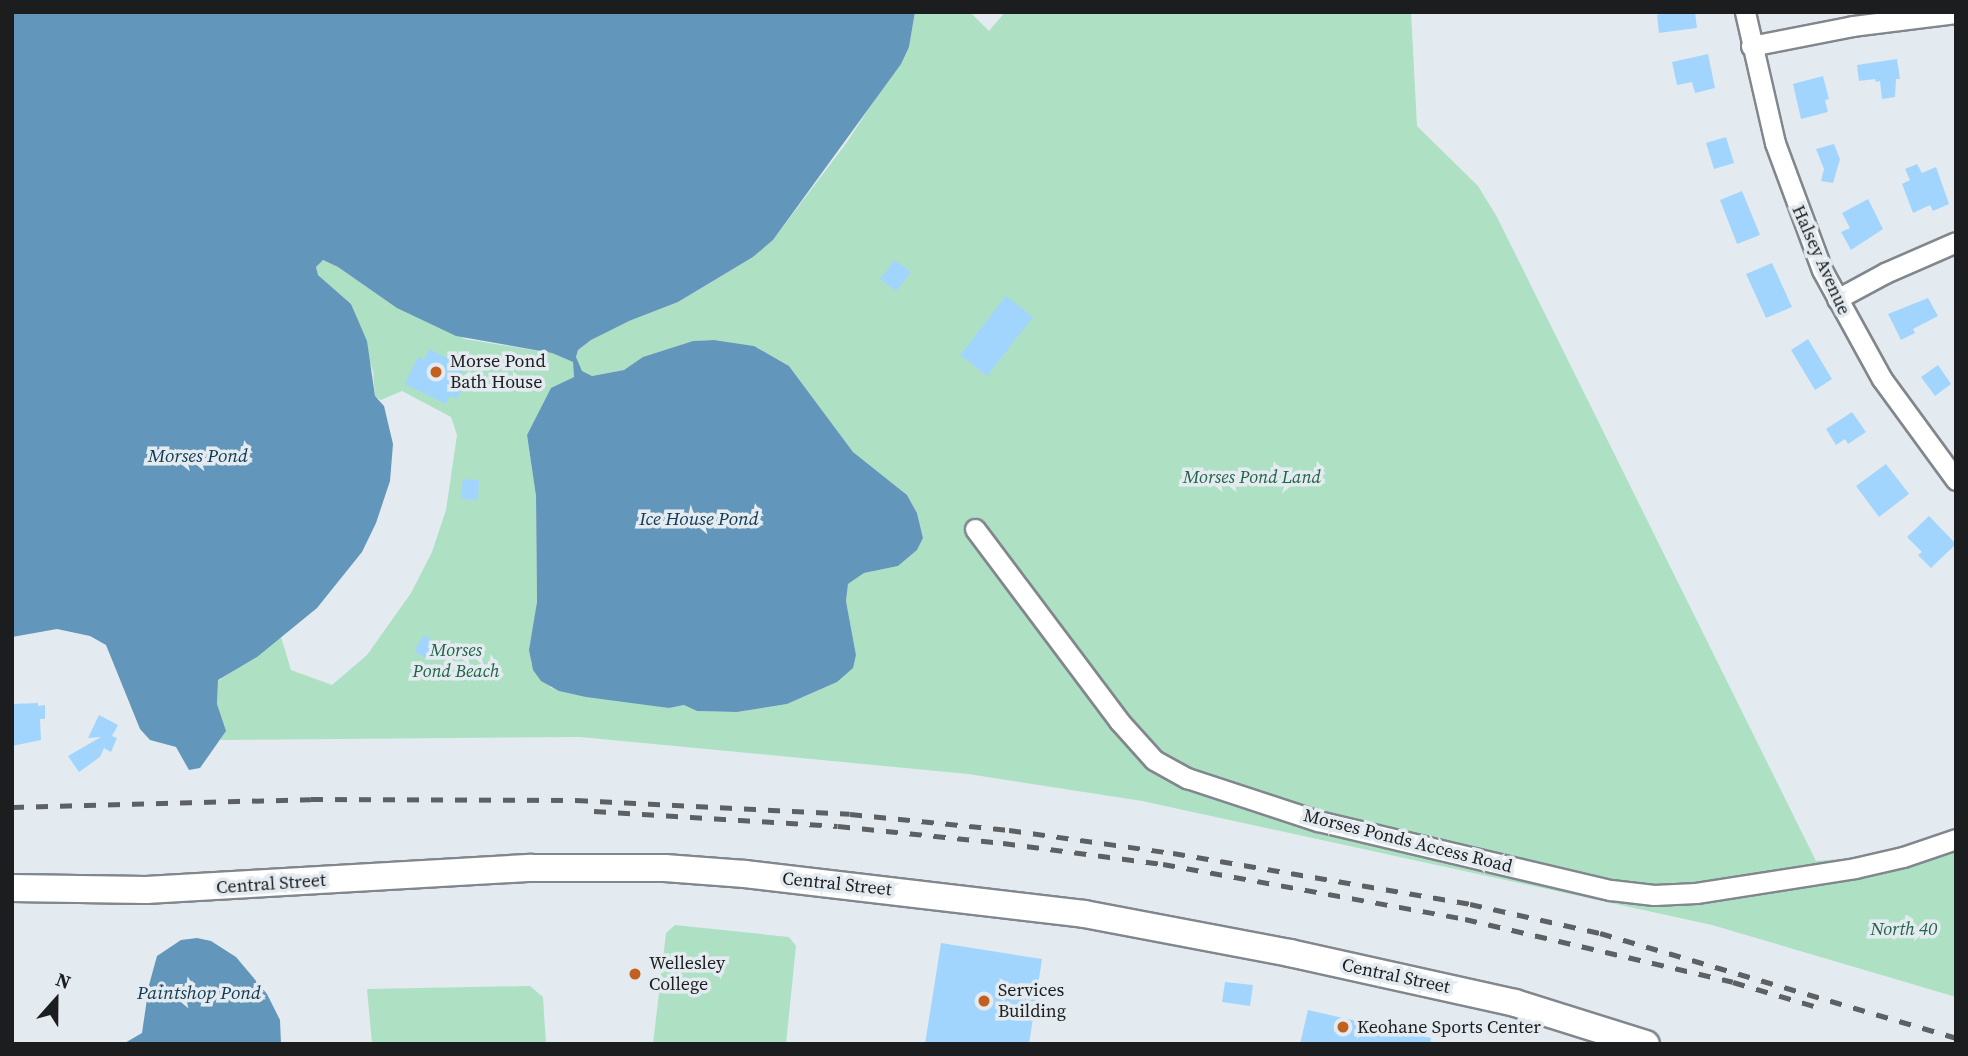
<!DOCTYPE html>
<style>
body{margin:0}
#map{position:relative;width:1968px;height:1056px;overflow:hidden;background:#e4ebf0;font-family:"Source Serif 4",serif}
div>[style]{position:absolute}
.green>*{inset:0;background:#aee1c4}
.water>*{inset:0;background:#6296ba}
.building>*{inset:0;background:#a2d5fd}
.roads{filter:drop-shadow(2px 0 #81878c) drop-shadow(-2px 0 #81878c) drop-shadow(0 2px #81878c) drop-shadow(0 -2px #81878c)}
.minor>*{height:19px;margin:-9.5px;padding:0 9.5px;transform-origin:9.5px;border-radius:9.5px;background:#fff}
.secondary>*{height:26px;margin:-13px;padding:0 13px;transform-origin:13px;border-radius:13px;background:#fff}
.rail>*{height:5px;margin-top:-2.5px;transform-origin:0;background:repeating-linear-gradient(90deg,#5e6164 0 12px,transparent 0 24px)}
.dots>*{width:19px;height:19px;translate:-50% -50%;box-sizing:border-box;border:4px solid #e4ebf0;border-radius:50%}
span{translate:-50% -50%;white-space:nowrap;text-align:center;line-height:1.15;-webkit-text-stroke:7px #e4ebf0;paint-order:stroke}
.street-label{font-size:18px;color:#1b1d1f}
.poi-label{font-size:18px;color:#1b1d1f}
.left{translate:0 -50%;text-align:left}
.park-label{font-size:18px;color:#216445;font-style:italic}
.water-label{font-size:19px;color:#0f3a53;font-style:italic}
.frame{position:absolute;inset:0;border:14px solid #1b1d1f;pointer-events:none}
.north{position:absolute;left:21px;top:965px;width:70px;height:70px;-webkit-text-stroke:5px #e4ebf0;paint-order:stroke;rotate:21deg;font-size:19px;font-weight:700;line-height:28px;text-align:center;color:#1b1d1f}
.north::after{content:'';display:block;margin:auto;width:24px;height:32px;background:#1b1d1f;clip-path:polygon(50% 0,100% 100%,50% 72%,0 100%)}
</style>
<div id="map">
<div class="green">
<i style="clip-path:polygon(915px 12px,970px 12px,989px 31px,1005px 12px,1411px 12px,1417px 126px,1478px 186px,1497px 217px,1816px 861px,1956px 849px,1956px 997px,1712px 925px,1142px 801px,968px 774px,580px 737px,220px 740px,225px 732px,217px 704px,218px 681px,281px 637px,291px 670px,332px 685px,367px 655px,411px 593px,432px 552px,446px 510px,457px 435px,451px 417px,402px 391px,381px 400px,375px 397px,373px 371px,351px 304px,318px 275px,316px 267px,323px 260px,338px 267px,382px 297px,465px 339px,552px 353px,573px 362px,574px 377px,551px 389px,527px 435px,536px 496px,537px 602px,531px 663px,551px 688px,669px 708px,684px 705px,697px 711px,737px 712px,787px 704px,837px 682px,856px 655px,846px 601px,848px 584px,864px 573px,898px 566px,917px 550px,923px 538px,917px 513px,907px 495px,853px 452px,789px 366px,754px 346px,714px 340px,693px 341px,644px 357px,624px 370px,592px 376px,581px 371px,576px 357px,578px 350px,591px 340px,616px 326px,678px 302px,753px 257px,773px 240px,847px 142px,909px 47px)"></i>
<i style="clip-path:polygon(675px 925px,789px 937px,796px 946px,786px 1044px,653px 1044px,666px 933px)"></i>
<i style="clip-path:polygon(530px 986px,543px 997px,546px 1044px,372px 1044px,367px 989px)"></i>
</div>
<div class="water">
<i style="clip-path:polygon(12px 12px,915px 12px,909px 47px,901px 64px,773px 240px,753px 257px,678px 302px,629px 321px,591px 340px,578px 350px,576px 357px,582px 371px,592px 376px,624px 370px,643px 357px,693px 341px,714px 340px,754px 346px,789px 366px,853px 452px,907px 495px,917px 513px,923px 538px,917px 550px,898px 566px,864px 573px,848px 584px,846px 601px,856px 655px,853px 668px,837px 682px,787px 704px,737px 712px,697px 711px,684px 705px,669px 708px,586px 697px,559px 691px,541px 681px,533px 670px,529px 650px,537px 602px,536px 496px,527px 435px,551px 388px,574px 377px,573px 362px,552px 353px,456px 336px,397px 308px,338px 267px,323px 260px,316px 267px,318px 275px,351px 304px,367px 341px,375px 396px,384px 406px,393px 444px,390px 481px,376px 523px,362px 552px,317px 608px,257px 657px,218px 680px,217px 704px,226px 731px,200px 768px,189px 770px,176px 747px,150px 740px,140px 729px,106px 645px,90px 636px,57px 629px,12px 637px)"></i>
<i style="clip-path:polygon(197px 938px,211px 941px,236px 957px,267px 994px,280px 1020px,281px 1044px,123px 1044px,142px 1033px,149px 985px,157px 956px,181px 940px)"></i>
</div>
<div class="building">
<i style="clip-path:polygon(1665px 12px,1695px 12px,1697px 28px,1659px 33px,1657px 15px)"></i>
<i style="clip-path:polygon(1708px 54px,1715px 88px,1695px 93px,1692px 82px,1677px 85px,1672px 62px)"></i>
<i style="clip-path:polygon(1897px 59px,1900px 79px,1896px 79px,1895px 97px,1882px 99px,1880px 81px,1876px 82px,1875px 79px,1859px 81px,1857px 65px)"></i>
<i style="clip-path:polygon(1823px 76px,1829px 99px,1825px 100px,1828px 112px,1801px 119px,1793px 84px)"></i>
<i style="clip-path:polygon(1726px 137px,1734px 163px,1714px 169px,1706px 143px)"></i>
<i style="clip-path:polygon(1834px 144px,1840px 159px,1833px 183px,1821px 181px,1824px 169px,1816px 149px)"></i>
<i style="clip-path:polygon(1917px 164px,1922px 173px,1936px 167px,1949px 204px,1933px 211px,1930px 205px,1913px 213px,1902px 184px,1910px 180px,1905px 169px)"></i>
<i style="clip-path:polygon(1742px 191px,1760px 235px,1737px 244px,1720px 200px)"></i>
<i style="clip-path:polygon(1868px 199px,1883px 229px,1851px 250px,1841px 232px,1850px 228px,1842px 213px)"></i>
<i style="clip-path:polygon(895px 260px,911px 272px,896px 291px,880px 279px)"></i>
<i style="clip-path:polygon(1772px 263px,1792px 307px,1766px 318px,1746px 274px)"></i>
<i style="clip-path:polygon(1006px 296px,1033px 317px,987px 376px,960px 355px)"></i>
<i style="clip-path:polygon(1928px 298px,1938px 316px,1913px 329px,1915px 333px,1901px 340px,1888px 314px)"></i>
<i style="clip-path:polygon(1808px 339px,1832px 379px,1815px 390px,1791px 350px)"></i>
<i style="clip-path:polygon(429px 349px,465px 367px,459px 377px,466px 381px,457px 399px,450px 395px,446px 404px,405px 384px,418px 357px,424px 360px)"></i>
<i style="clip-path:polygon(1938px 365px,1951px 384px,1935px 396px,1921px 377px)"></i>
<i style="clip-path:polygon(1852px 412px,1866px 432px,1848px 444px,1845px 439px,1836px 445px,1826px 429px)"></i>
<i style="clip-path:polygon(1886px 464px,1909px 494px,1879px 517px,1856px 486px)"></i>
<i style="clip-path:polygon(463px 479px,479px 480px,478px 500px,461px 499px)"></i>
<i style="clip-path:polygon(1929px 516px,1956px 544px,1931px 568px,1918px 555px,1922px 552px,1907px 537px)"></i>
<i style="clip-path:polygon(424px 635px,438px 644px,428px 660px,414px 651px)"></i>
<i style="clip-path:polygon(38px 703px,38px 706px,45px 705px,45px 719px,40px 719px,41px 740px,12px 746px,12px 704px)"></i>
<i style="clip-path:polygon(99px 715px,118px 725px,112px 736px,117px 738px,111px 752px,104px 748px,100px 757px,79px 772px,68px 756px,101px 737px,88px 738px)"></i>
<i style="clip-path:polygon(941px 943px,1042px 959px,1029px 1044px,925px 1044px)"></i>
<i style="clip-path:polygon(1225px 982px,1253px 985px,1250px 1006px,1222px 1002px)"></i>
<i style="clip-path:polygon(1308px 1010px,1431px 1038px,1430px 1044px,1300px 1044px)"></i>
</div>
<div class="roads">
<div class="minor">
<i style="left:1745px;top:12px;width:134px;rotate:77.1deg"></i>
<i style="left:1775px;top:143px;width:135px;rotate:69.7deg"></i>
<i style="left:1822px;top:270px;width:124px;rotate:61.2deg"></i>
<i style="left:1882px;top:379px;width:125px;rotate:53.8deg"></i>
<i style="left:1751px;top:46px;width:104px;rotate:-11.1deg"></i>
<i style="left:1853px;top:26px;width:104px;rotate:-7.2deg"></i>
<i style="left:1837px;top:299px;width:55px;rotate:-28.4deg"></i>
<i style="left:1885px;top:273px;width:77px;rotate:-23.6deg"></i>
<i style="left:975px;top:529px;width:240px;rotate:53.1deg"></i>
<i style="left:1119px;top:721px;width:52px;rotate:48.1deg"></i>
<i style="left:1154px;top:760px;width:38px;rotate:29deg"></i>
<i style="left:1187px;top:778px;width:138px;rotate:18.2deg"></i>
<i style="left:1318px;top:821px;width:301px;rotate:13.3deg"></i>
<i style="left:1611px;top:890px;width:43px;rotate:6.6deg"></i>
<i style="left:1654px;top:895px;width:42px;rotate:-2.7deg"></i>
<i style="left:1696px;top:893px;width:161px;rotate:-8.9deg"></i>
<i style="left:1855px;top:868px;width:49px;rotate:-12.9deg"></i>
<i style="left:1903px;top:857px;width:56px;rotate:-18.8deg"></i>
</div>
<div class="secondary">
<i style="left:12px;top:888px;width:134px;rotate:0.9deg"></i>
<i style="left:146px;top:890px;width:386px;rotate:-3.3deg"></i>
<i style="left:531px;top:868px;width:134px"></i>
<i style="left:665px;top:868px;width:80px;rotate:4.3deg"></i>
<i style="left:745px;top:874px;width:341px;rotate:6.7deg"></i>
<i style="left:1084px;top:914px;width:210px;rotate:10.7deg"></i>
<i style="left:1290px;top:953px;width:230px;rotate:12.5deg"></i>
<i style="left:1515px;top:1003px;width:137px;rotate:17.4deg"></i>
</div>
</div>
<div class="rail">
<i style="left:12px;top:807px;width:299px;rotate:-1.5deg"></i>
<i style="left:311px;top:799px;width:265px;rotate:0.2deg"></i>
<i style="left:576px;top:800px;width:274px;rotate:2.9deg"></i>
<i style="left:850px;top:814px;width:160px;rotate:5.7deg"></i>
<i style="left:1009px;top:830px;width:166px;rotate:8deg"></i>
<i style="left:1173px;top:853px;width:301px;rotate:9.7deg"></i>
<i style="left:1470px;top:904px;width:133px;rotate:12.6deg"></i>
<i style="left:1600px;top:933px;width:371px;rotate:16.4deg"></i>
<i style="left:594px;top:811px;width:244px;rotate:3.5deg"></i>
<i style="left:838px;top:826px;width:166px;rotate:5.9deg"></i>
<i style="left:1003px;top:843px;width:161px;rotate:7.5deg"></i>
<i style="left:1163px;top:864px;width:307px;rotate:10.3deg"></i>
<i style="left:1465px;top:919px;width:275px;rotate:13.2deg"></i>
<i style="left:1733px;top:982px;width:92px;rotate:16.5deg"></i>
</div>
<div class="dots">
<i style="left:436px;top:372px;background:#c1601f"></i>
<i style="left:635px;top:974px;background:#c1601f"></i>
<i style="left:984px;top:1001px;background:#c1601f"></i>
<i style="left:1343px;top:1027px;background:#c1601f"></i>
</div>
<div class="street-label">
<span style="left:1821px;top:260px;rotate:66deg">Halsey Avenue</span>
<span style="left:1408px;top:841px;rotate:14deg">Morses Ponds Access Road</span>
<span style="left:271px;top:884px;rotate:-4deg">Central Street</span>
<span style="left:837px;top:884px;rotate:6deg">Central Street</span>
<span style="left:1396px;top:976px;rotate:12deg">Central Street</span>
</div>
<div class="poi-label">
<span class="left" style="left:450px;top:372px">Morse Pond<br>Bath House</span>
<span class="left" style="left:649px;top:974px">Wellesley<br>College</span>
<span class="left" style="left:998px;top:1001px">Services<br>Building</span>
<span class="left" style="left:1357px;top:1027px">Keohane Sports Center</span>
</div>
<div class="park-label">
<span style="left:1252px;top:477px">Morses Pond Land</span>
<span style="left:456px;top:661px">Morses<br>Pond Beach</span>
<span style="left:1904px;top:929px">North 40</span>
</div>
<div class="water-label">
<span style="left:198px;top:456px">Morses Pond</span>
<span style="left:699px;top:519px">Ice House Pond</span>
<span style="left:199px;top:993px">Paintshop Pond</span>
</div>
<div class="frame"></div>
<div class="north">N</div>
</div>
